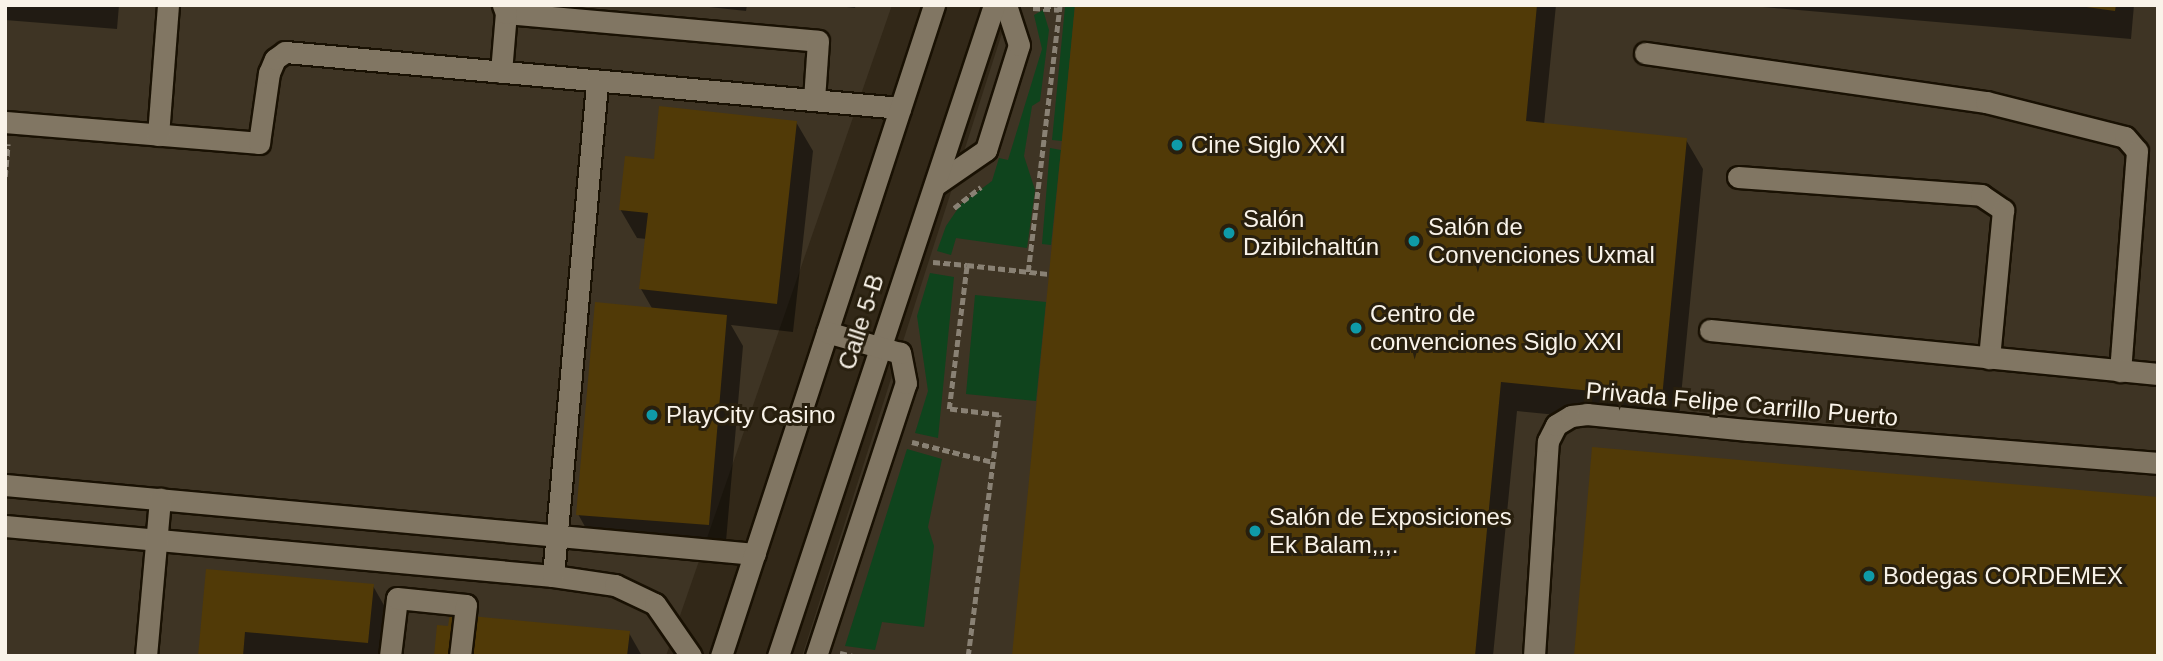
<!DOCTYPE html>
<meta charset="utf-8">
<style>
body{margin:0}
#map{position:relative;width:2163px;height:661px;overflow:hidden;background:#322818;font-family:Arial,sans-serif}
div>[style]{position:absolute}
.commercial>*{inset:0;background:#3e3424}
.green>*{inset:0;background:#0f441d}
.shadow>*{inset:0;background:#0007}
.building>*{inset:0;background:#513a07}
.path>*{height:4.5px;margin-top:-2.25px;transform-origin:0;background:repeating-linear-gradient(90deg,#898174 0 7px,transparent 0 10.5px)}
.roads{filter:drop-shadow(2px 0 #191103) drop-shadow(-2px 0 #191103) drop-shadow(0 2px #191103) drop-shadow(0 -2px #191103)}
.minor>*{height:21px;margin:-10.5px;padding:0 10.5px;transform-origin:10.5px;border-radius:10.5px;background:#817663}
.dots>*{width:19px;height:19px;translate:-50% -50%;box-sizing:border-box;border:4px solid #281f0e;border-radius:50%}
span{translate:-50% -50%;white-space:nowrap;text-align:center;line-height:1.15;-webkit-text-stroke:6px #281f0e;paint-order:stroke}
.poi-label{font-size:24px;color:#f9f3e9}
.left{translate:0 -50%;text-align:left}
.street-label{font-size:24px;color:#f9f3e9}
.frame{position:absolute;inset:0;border:7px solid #f9f3e9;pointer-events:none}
</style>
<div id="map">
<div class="commercial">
<i style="clip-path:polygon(5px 5px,892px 5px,666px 656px,5px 656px)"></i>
<i style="clip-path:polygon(1011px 5px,2158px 5px,2158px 656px,802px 656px)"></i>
</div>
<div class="green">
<i style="clip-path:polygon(1060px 5px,1075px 5px,1062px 141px,1052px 140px,1065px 7px)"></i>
<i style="clip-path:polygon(1043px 10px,1049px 30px,1040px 101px,1032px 106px,1024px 156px,1035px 190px,1027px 248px,956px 238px,951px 255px,937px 251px,946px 226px,961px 204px,992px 181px,999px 158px,1008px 160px,1042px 49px,1034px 15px)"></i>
<i style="clip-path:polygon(1050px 148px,1061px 150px,1051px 245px,1042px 244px)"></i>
<i style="clip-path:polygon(930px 273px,954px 277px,938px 438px,915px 433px,928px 391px,917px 316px)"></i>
<i style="clip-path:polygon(975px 295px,1046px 302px,1036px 401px,966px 394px)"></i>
<i style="clip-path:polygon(907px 449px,942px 459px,928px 527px,934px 546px,924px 627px,882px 622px,875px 650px,845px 646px)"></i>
</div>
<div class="shadow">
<i style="clip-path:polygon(5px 5px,119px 5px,117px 29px,5px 20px)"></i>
<i style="clip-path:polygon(691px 5px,747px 5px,746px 11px)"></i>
<i style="clip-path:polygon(830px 5px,856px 5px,855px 8px)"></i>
<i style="clip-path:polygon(1077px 5px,1556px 5px,1544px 125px,1686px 140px,1703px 169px,1678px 427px,1517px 411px,1493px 656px,1014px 656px)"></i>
<i style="clip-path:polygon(1740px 5px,2134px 5px,2131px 39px)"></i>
<i style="clip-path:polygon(796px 122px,813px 151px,793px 332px,731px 325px,743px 346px,725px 553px,594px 543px,578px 514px,653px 310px,641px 289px,647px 239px,637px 238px,620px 209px,655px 161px)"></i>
<i style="clip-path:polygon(208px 571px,373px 586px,389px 614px,386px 656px,200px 656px)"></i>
<i style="clip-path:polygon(629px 633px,642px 656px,435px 656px)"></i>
</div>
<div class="building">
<i style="clip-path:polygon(1075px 5px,1537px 5px,1526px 121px,1687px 138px,1662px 398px,1501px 382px,1475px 656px,1012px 656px)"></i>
<i style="clip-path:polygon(2072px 5px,2116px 5px,2115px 11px)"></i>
<i style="clip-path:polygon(659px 106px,797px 121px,777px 304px,639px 289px,648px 213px,619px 210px,625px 156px,654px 159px)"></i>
<i style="clip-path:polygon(595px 302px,727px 315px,709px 525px,576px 515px)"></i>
<i style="clip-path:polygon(1592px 447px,2158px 497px,2158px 656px,1574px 656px)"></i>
<i style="clip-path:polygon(206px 569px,374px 584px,368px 643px,245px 632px,243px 656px,198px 656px)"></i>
<i style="clip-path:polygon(450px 614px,630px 631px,627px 656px,434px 656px,437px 625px,448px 626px)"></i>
</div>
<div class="path">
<i style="left:1033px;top:8px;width:26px;rotate:4deg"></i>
<i style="left:5px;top:177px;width:33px;rotate:-85deg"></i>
<i style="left:954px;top:208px;width:34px;rotate:-38deg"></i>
<i style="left:933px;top:262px;width:34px;rotate:5deg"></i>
<i style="left:1028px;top:272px;width:269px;rotate:-83.2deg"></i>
<i style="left:912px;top:442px;width:83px;rotate:13.9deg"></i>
<i style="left:840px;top:653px;width:13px;rotate:13deg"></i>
<i style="left:968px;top:656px;width:243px;rotate:-82.7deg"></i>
<i style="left:999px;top:415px;width:50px;rotate:-173.2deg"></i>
<i style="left:949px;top:409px;width:145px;rotate:-82.9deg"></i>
<i style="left:967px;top:265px;width:81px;rotate:6.3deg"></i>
</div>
<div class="roads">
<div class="minor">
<i style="left:506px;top:13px;width:313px;rotate:5.1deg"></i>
<i style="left:818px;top:41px;width:59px;rotate:93.9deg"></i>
<i style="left:1645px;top:53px;width:345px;rotate:8.2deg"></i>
<i style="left:1986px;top:102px;width:143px;rotate:14.1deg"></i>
<i style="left:2125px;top:137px;width:18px;rotate:49deg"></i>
<i style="left:2137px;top:151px;width:221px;rotate:94.4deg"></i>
<i style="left:501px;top:72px;width:59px;rotate:-85.2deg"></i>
<i style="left:506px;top:13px;width:9px;rotate:-111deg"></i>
<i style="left:5px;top:122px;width:255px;rotate:4.7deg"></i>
<i style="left:259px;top:143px;width:71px;rotate:-81.9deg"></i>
<i style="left:269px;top:73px;width:15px;rotate:-67deg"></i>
<i style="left:275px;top:59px;width:12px;rotate:-35deg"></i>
<i style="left:285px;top:52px;width:618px;rotate:5.2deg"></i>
<i style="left:158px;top:135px;width:130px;rotate:-85.6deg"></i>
<i style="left:1738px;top:177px;width:244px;rotate:4.2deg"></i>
<i style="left:1981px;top:195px;width:27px;rotate:34deg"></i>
<i style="left:2003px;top:210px;width:149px;rotate:95.4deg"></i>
<i style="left:935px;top:185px;width:62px;rotate:-34.5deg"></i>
<i style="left:986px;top:150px;width:110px;rotate:-72.6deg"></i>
<i style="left:1019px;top:45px;width:42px;rotate:-108deg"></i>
<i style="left:1710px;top:330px;width:450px;rotate:5.6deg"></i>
<i style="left:5px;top:485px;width:753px;rotate:5.26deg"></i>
<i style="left:5px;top:526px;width:550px;rotate:5.21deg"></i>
<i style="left:553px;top:576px;width:63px;rotate:8.3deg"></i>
<i style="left:615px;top:585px;width:44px;rotate:25.4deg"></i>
<i style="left:655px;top:604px;width:63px;rotate:55.3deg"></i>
<i style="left:553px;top:576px;width:497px;rotate:-84.9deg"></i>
<i style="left:146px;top:656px;width:158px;rotate:-84.9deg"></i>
<i style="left:390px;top:656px;width:58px;rotate:-83.1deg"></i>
<i style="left:397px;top:598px;width:69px;rotate:5.8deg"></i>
<i style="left:466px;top:605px;width:51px;rotate:96.7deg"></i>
<i style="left:721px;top:656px;width:685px;rotate:-71.88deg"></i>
<i style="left:778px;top:656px;width:686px;rotate:-71.64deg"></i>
<i style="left:816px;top:656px;width:287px;rotate:-71.8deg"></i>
<i style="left:906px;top:383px;width:31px;rotate:-101deg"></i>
<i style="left:900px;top:353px;width:76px;rotate:-164deg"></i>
<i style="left:1534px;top:656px;width:215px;rotate:-86.3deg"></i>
<i style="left:1548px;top:441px;width:18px;rotate:-63deg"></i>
<i style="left:1556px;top:425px;width:17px;rotate:-31deg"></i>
<i style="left:1571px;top:416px;width:16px;rotate:-7deg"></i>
<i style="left:1587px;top:414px;width:162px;rotate:5.7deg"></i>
<i style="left:1748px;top:430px;width:411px;rotate:4.6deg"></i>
</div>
</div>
<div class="dots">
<i style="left:1177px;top:145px;background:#0f9aa8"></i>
<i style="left:1229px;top:233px;background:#0f9aa8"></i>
<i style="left:1414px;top:241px;background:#0f9aa8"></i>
<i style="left:1356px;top:328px;background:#0f9aa8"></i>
<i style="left:652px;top:415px;background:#0f9aa8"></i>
<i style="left:1255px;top:531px;background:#0f9aa8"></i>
<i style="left:1869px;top:576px;background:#0f9aa8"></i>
</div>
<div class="poi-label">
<span class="left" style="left:1191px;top:145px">Cine Siglo XXI</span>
<span class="left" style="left:1243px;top:233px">Salón<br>Dzibilchaltún</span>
<span class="left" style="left:1428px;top:241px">Salón de<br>Convenciones Uxmal</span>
<span class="left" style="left:1370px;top:328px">Centro de<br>convenciones Siglo XXI</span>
<span class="left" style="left:666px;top:415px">PlayCity Casino</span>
<span class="left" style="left:1269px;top:531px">Salón de Exposiciones<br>Ek Balam,,,.</span>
<span class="left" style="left:1883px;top:576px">Bodegas CORDEMEX</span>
</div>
<div class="street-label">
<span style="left:861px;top:322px;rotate:-72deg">Calle 5-B</span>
<span style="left:1742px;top:404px;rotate:5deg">Privada Felipe Carrillo Puerto</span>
</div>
<div class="frame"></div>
</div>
